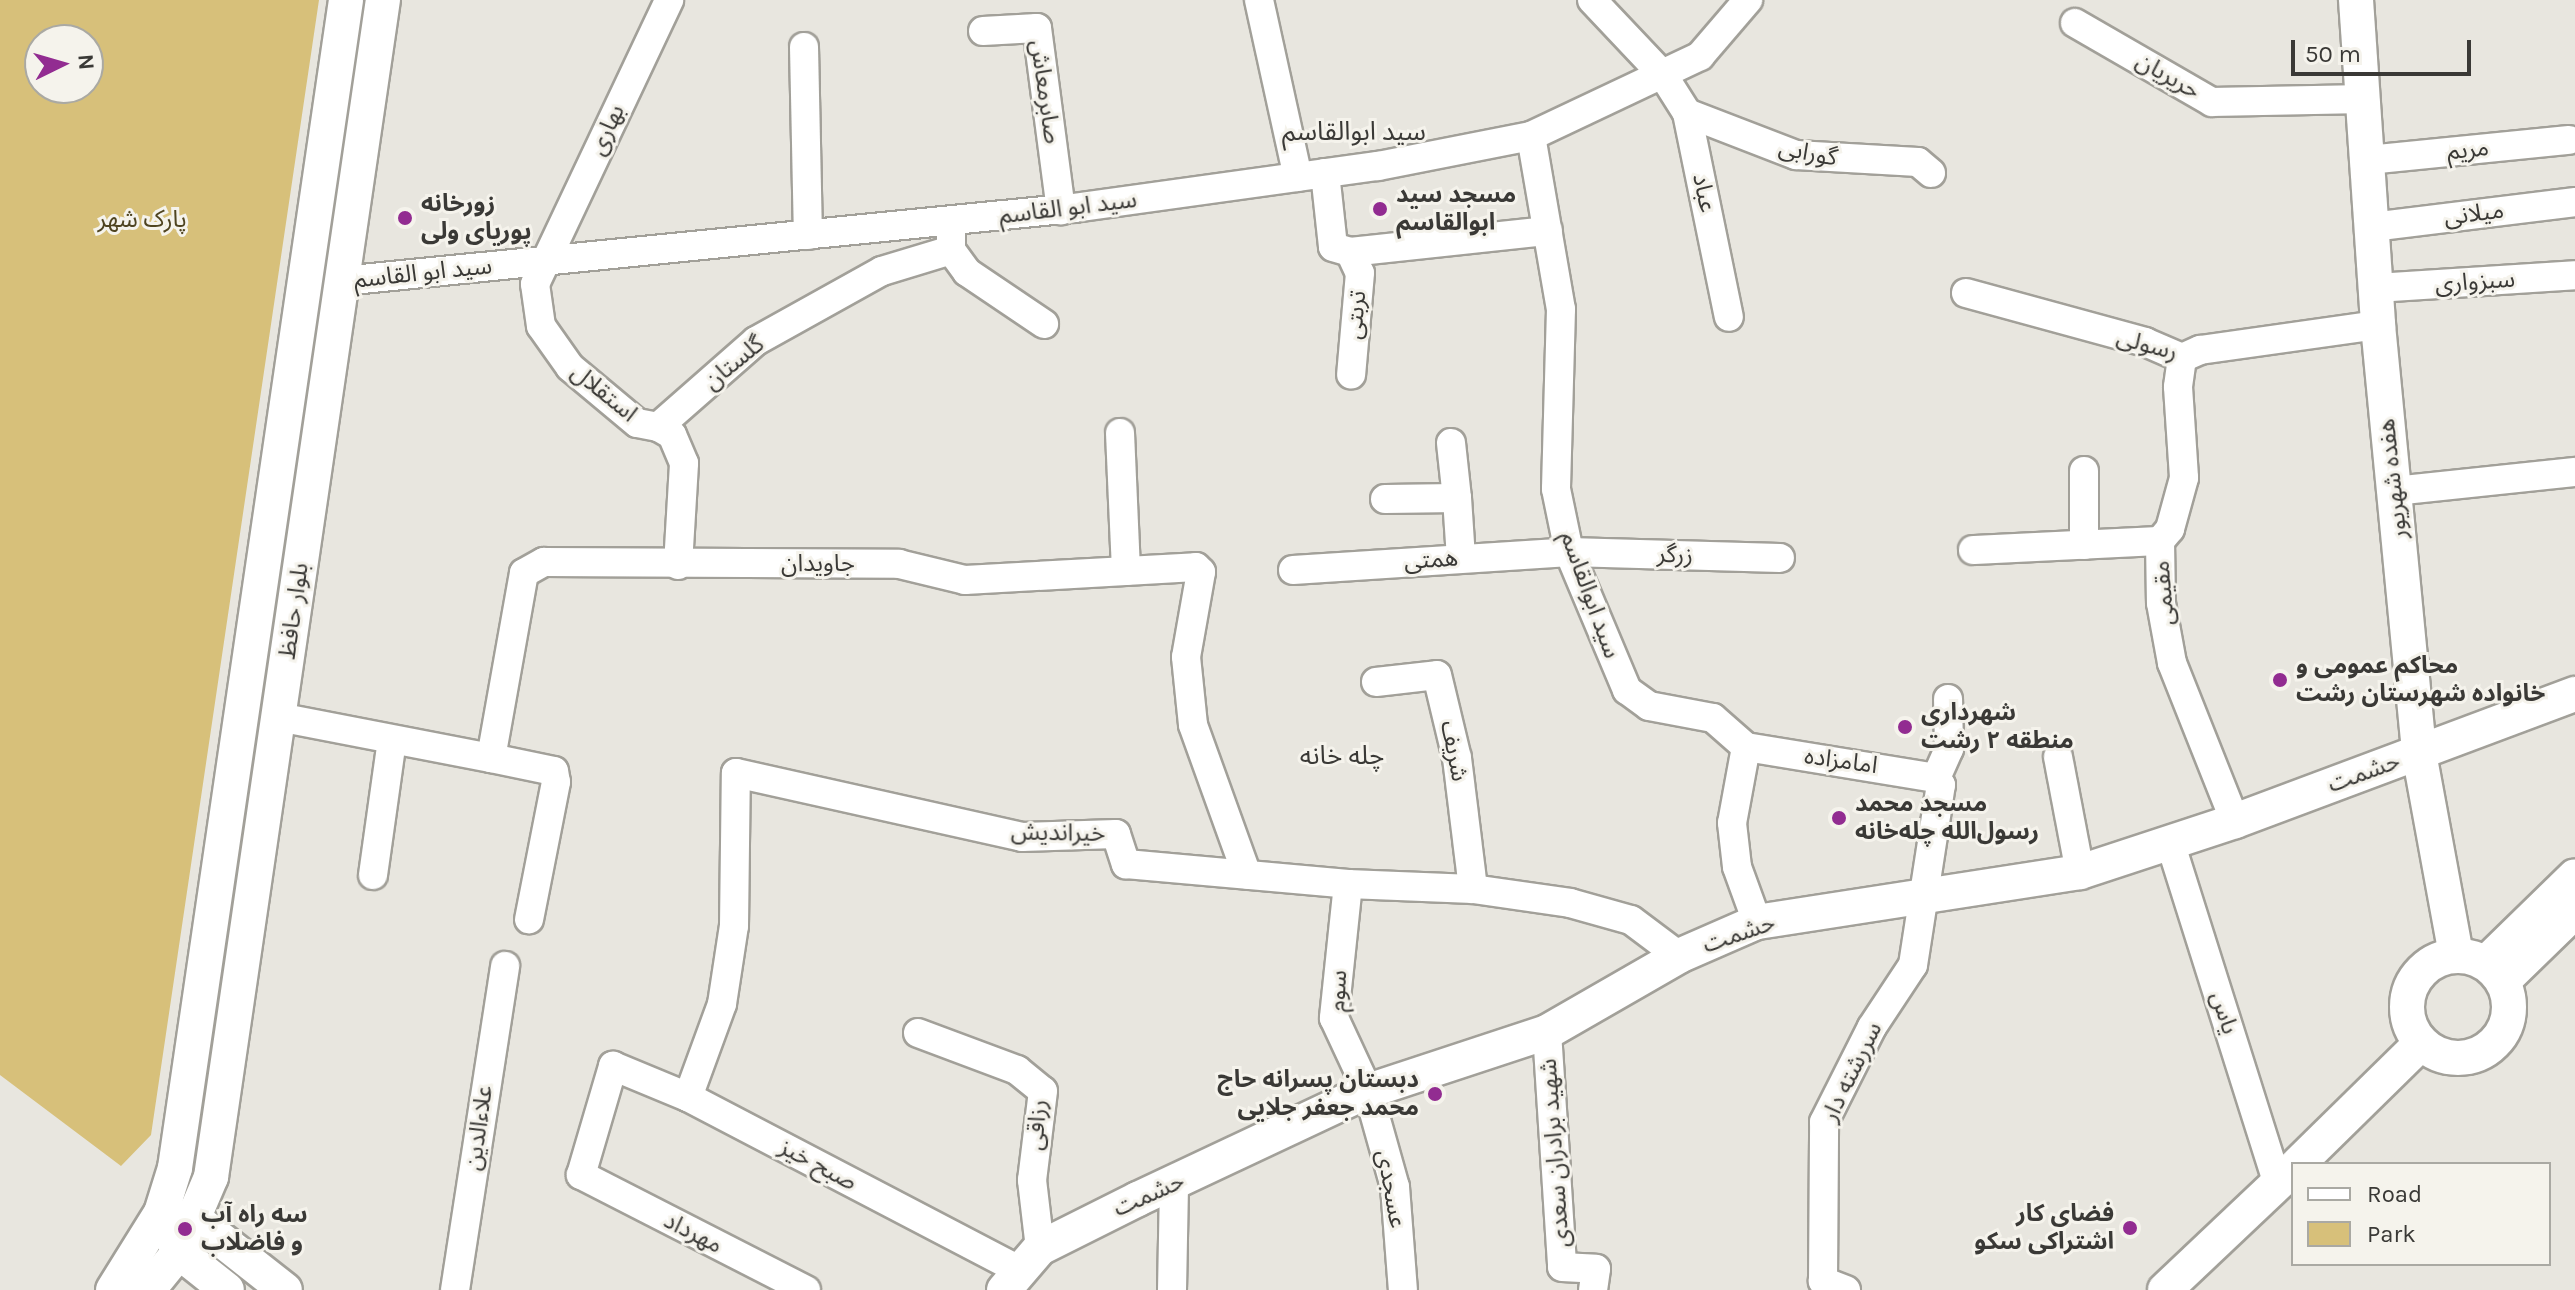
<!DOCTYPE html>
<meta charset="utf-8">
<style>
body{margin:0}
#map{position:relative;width:2575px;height:1290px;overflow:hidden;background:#e8e6df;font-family:Karla,"Noto Sans Arabic",sans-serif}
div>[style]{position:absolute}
.green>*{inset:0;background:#d7c07a}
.roads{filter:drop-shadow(2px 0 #a2a099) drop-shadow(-2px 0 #a2a099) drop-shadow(0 2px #a2a099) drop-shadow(0 -2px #a2a099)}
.minor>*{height:28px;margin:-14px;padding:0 14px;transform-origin:14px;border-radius:14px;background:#fff}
.major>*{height:34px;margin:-17px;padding:0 17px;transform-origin:17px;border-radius:17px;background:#fff}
.major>.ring{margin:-17px;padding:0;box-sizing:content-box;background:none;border:34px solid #fff;border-radius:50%}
.dots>*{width:22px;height:22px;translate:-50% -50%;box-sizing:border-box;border:4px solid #f5f3ec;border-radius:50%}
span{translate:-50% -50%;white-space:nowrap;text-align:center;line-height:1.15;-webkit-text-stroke:6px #f5f3ec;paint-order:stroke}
.street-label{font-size:24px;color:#3a3936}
.poi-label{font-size:24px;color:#3a3936;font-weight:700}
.left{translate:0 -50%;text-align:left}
.right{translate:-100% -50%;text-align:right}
.park-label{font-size:24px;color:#4f4420}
.neighbourhood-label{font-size:26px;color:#3a3936}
.legend{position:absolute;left:2291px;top:1162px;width:260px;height:104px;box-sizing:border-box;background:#f5f3ec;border:2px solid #aaa9a3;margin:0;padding:10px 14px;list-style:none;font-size:24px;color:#3a3936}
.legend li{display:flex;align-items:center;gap:16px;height:40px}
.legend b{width:40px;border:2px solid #aaa9a3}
.north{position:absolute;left:24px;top:24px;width:80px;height:80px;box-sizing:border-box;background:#f5f3ec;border:2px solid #aaa9a3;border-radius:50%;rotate:85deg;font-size:22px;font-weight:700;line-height:32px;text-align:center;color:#3a3936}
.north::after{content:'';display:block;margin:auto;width:28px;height:36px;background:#922c91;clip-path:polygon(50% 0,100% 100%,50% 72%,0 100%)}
.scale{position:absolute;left:2291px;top:40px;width:180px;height:36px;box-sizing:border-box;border:4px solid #3a3936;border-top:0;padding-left:10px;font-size:24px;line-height:28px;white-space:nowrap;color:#3a3936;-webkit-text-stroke:6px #f5f3ec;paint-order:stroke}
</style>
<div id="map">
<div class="green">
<i style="clip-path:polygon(evenodd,0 0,319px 0,151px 1135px,121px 1166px,0 1075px,0 0,40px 40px,88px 40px,88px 88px,40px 88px,40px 40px)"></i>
</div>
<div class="roads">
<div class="minor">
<i style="left:1259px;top:0;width:181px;rotate:77.6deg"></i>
<i style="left:1592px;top:0;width:103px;rotate:46.6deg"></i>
<i style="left:1663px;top:75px;width:45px;rotate:57.7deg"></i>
<i style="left:1687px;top:113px;width:208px;rotate:78.4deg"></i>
<i style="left:2075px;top:23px;width:158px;rotate:30deg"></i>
<i style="left:2212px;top:102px;width:152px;rotate:-1.1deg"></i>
<i style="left:983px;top:31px;width:54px;rotate:-3.2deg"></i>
<i style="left:1037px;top:28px;width:184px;rotate:82.5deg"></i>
<i style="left:804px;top:47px;width:188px;rotate:88.8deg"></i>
<i style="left:1687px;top:113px;width:117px;rotate:21.1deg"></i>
<i style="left:1796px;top:155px;width:122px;rotate:3.3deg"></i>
<i style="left:1918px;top:162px;width:17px;rotate:40deg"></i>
<i style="left:1531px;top:136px;width:176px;rotate:80.2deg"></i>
<i style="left:1561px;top:309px;width:180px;rotate:91.6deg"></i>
<i style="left:1556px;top:489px;width:64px;rotate:78.3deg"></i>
<i style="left:1569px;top:552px;width:150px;rotate:67.2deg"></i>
<i style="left:1627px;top:690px;width:27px;rotate:36deg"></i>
<i style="left:1649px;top:706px;width:65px;rotate:10.6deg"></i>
<i style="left:1713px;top:718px;width:44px;rotate:41.3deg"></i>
<i style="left:2368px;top:160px;width:202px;rotate:-5.7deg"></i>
<i style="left:1325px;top:173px;width:74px;rotate:83.8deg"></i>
<i style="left:1333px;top:247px;width:18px;rotate:16deg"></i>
<i style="left:1350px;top:252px;width:23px;rotate:65deg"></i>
<i style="left:1360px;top:273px;width:102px;rotate:95deg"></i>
<i style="left:2372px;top:227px;width:205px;rotate:-7deg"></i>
<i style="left:951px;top:233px;width:17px;rotate:90deg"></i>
<i style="left:951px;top:250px;width:27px;rotate:54deg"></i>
<i style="left:967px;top:272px;width:93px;rotate:34deg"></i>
<i style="left:1350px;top:252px;width:199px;rotate:-6.1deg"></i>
<i style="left:342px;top:281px;width:736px;rotate:-5.7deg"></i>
<i style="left:1074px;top:208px;width:307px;rotate:-7.9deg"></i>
<i style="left:1378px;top:166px;width:156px;rotate:-11.1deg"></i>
<i style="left:1531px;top:136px;width:187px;rotate:-25.3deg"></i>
<i style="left:1700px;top:56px;width:74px;rotate:-49.4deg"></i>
<i style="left:2376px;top:288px;width:199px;rotate:-3.7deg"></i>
<i style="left:1966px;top:293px;width:186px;rotate:15.3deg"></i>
<i style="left:2145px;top:342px;width:40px;rotate:23.4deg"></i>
<i style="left:2182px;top:358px;width:20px;rotate:-24deg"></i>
<i style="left:2200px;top:350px;width:180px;rotate:-8deg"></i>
<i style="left:2182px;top:358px;width:29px;rotate:98deg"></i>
<i style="left:2178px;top:387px;width:91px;rotate:86.2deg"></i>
<i style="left:2184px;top:478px;width:53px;rotate:105.4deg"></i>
<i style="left:2170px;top:529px;width:16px;rotate:130deg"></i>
<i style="left:2160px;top:541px;width:62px;rotate:89.1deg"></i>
<i style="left:2161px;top:603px;width:61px;rotate:79.6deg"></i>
<i style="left:2172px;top:663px;width:170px;rotate:68.3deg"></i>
<i style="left:658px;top:427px;width:21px;rotate:-169deg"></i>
<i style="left:637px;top:423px;width:87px;rotate:-140.1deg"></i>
<i style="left:570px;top:367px;width:50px;rotate:-125.3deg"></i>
<i style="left:541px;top:326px;width:42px;rotate:-98.1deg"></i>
<i style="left:535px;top:284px;width:314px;rotate:-64.7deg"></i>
<i style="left:1120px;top:433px;width:138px;rotate:87.5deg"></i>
<i style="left:1451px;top:443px;width:55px;rotate:83.8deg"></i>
<i style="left:2084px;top:471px;width:74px;rotate:90deg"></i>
<i style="left:2394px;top:491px;width:182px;rotate:-6deg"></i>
<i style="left:1385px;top:499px;width:72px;rotate:-0.8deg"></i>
<i style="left:1457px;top:498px;width:60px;rotate:86.2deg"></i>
<i style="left:1973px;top:550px;width:187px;rotate:-2.8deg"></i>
<i style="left:678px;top:565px;width:102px;rotate:-86.6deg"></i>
<i style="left:684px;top:463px;width:30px;rotate:-113deg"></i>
<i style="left:672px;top:435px;width:16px;rotate:-150deg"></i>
<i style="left:658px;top:427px;width:130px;rotate:-41.3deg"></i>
<i style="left:756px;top:341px;width:144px;rotate:-29.1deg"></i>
<i style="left:882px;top:271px;width:72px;rotate:-16.9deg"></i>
<i style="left:1293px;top:570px;width:277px;rotate:-3.7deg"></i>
<i style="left:1569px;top:552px;width:211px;rotate:1.6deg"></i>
<i style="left:1376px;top:682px;width:61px;rotate:-6.5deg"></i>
<i style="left:1437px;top:675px;width:85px;rotate:76.5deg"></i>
<i style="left:1457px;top:758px;width:132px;rotate:83deg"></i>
<i style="left:278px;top:717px;width:217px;rotate:10.9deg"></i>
<i style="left:491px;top:758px;width:188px;rotate:-79.9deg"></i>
<i style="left:524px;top:573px;width:23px;rotate:-29deg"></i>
<i style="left:544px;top:562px;width:355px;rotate:0.3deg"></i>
<i style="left:899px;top:564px;width:68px;rotate:13.6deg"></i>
<i style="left:965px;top:580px;width:231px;rotate:-3.2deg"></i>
<i style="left:1196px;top:567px;width:7px;rotate:45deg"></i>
<i style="left:1201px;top:572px;width:86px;rotate:100deg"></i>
<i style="left:1186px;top:657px;width:68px;rotate:84.1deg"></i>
<i style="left:1193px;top:725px;width:159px;rotate:70.2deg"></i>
<i style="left:1746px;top:747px;width:193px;rotate:9.3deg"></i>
<i style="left:1746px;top:747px;width:77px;rotate:100.4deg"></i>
<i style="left:1732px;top:823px;width:44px;rotate:83.5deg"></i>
<i style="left:1737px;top:867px;width:59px;rotate:70deg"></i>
<i style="left:2058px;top:757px;width:117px;rotate:79.2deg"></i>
<i style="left:491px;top:758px;width:64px;rotate:11.7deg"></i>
<i style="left:554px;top:771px;width:11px;rotate:80deg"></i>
<i style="left:556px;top:782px;width:140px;rotate:101.1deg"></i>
<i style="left:1936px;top:778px;width:32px;rotate:-66deg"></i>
<i style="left:1949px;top:749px;width:50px;rotate:-91.1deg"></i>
<i style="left:2170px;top:842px;width:359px;rotate:72.5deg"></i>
<i style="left:373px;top:875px;width:136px;rotate:-82deg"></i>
<i style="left:1348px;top:884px;width:135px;rotate:96deg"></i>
<i style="left:1334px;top:1018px;width:81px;rotate:65deg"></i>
<i style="left:1368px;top:1091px;width:100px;rotate:74.3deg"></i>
<i style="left:1395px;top:1187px;width:103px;rotate:85.6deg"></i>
<i style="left:1547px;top:1032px;width:235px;rotate:86.3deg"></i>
<i style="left:1562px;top:1267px;width:34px;rotate:3deg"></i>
<i style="left:1596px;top:1269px;width:21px;rotate:98deg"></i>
<i style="left:918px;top:1033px;width:106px;rotate:20.5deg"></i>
<i style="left:1017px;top:1070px;width:33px;rotate:39deg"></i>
<i style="left:1043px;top:1091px;width:90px;rotate:97deg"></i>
<i style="left:1032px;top:1180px;width:68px;rotate:83.3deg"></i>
<i style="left:688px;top:1097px;width:99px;rotate:-69.9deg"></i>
<i style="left:722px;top:1004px;width:79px;rotate:-81.3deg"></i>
<i style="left:734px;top:926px;width:153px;rotate:-89.3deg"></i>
<i style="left:736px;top:773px;width:293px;rotate:12.6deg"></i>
<i style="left:1022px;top:837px;width:94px;rotate:-1.8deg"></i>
<i style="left:1116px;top:834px;width:32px;rotate:72deg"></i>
<i style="left:1126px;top:864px;width:223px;rotate:5.1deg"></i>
<i style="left:1348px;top:884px;width:125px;rotate:2.3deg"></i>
<i style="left:1473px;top:889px;width:98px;rotate:8.2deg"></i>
<i style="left:1570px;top:903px;width:63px;rotate:15.6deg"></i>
<i style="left:1631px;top:920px;width:60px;rotate:36.9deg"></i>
<i style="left:455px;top:1290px;width:328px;rotate:-81.2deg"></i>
<i style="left:806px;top:1290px;width:253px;rotate:-152.9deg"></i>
<i style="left:581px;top:1175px;width:114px;rotate:-73.6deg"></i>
<i style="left:613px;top:1066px;width:81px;rotate:22.5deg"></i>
<i style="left:688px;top:1097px;width:376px;rotate:27.6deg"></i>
<i style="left:1172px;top:1290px;width:105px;rotate:-88.9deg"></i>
<i style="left:1846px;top:1290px;width:25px;rotate:-159deg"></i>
<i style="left:1823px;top:1281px;width:159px;rotate:-89.6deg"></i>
<i style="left:1824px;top:1122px;width:106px;rotate:-63.2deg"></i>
<i style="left:1872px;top:1027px;width:74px;rotate:-56.5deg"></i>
<i style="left:1913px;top:965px;width:182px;rotate:-81.2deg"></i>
<i style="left:1941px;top:785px;width:9px;rotate:-126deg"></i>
</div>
<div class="major">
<i style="left:2356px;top:0;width:326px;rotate:86.1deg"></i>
<i style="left:2378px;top:325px;width:430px;rotate:84.5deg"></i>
<i style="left:2419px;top:753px;width:205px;rotate:79.6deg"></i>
<i class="ring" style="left:2407px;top:956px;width:68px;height:68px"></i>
<i style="left:2486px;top:963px;width:124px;rotate:-44.3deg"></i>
<i style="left:2503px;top:981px;width:100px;rotate:-44.2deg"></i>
<i style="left:2298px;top:1164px;width:173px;rotate:-44.5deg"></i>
<i style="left:174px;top:1216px;width:22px;rotate:10deg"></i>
<i style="left:196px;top:1220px;width:113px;rotate:38.2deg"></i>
<i style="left:170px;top:1232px;width:22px;rotate:66deg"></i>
<i style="left:179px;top:1252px;width:61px;rotate:38.4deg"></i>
<i style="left:113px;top:1290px;width:91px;rotate:-58.1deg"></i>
<i style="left:161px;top:1213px;width:47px;rotate:-72.7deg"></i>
<i style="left:175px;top:1168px;width:1180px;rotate:-81.67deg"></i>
<i style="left:148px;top:1290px;width:49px;rotate:-50.8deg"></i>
<i style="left:179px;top:1252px;width:82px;rotate:-66.9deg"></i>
<i style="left:211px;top:1177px;width:1190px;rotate:-81.69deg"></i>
<i style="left:1004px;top:1290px;width:55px;rotate:-49.4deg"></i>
<i style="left:1040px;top:1248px;width:110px;rotate:-26.6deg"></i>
<i style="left:1138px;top:1199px;width:254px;rotate:-25.2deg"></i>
<i style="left:1368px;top:1091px;width:188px;rotate:-18.2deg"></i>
<i style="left:1547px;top:1032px;width:152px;rotate:-29.9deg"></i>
<i style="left:1679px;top:956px;width:85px;rotate:-23.6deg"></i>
<i style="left:1757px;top:922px;width:327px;rotate:-8.8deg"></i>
<i style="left:2080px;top:872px;width:163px;rotate:-18.2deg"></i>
<i style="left:2235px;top:821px;width:363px;rotate:-20.5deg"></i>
<i style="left:2165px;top:1290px;width:176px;rotate:-43.4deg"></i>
</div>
</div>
<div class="dots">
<i style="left:1380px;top:209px;background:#922c91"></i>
<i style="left:405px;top:218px;background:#922c91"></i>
<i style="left:2280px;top:680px;background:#922c91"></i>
<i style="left:1905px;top:727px;background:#922c91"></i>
<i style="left:1839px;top:818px;background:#922c91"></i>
<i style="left:1435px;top:1094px;background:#922c91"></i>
<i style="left:2130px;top:1228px;background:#922c91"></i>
<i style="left:185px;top:1229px;background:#922c91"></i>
</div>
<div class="street-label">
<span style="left:2168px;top:76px;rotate:30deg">حریریان</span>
<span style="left:1045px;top:92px;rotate:82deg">صابرمعاش</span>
<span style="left:607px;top:130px;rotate:-65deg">بهاری</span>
<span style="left:2468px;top:150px;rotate:-6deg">مریم</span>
<span style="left:1808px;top:153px;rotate:11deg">گورابی</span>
<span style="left:1704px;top:193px;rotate:78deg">عباد</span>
<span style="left:1068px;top:208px;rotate:-7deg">سید ابو القاسم</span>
<span style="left:2474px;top:214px;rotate:-7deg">میلانی</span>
<span style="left:423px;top:273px;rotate:-6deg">سید ابو القاسم</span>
<span style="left:2475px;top:282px;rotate:-4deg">سبزواری</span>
<span style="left:1356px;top:315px;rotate:-85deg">تربتی</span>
<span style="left:2147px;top:345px;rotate:15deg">رسولی</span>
<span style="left:734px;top:363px;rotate:-39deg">گلستان</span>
<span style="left:604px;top:393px;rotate:39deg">استقلال</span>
<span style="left:2393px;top:479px;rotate:-96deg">هفده شهریور</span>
<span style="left:1675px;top:555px;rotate:2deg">زرگر</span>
<span style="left:1431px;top:560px;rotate:-4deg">همتی</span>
<span style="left:818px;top:564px">جاویدان</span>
<span style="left:2164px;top:593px;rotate:-95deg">مقیمی</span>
<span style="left:1590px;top:595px;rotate:70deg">سید ابوالقاسم</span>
<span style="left:294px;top:611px;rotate:-82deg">بلوار حافظ</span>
<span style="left:1454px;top:751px;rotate:79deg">شریف</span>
<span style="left:1841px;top:761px;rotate:8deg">امامزاده</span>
<span style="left:2364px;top:773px;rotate:-20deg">حشمت</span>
<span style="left:1058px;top:833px;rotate:1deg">خیراندیش</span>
<span style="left:1739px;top:934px;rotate:-19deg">حشمت</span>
<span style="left:1338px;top:991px;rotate:-87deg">سوم</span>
<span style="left:2224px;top:1013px;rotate:72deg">یاس</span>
<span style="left:1852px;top:1072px;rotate:-64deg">سررشته دار</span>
<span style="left:1037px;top:1125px;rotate:-86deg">رزاقی</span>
<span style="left:479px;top:1128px;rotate:-82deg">علاءالدین</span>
<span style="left:1555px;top:1153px;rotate:-94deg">شهید برادران سعدی</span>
<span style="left:818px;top:1165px;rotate:28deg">صبح خیز</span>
<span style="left:1391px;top:1189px;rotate:80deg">عسجدی</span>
<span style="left:1149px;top:1195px;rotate:-24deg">حشمت</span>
<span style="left:693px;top:1233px;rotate:27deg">مهرداد</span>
</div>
<div class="poi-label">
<span class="left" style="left:1396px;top:209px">مسجد سید<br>ابوالقاسم</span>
<span class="left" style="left:421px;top:218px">زورخانه<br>پوریای ولی</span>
<span class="left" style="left:2296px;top:680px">محاکم عمومی و<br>خانواده شهرستان رشت</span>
<span class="left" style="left:1921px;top:727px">شهرداری<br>منطقه ۲ رشت</span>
<span class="left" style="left:1855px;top:818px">مسجد محمد<br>رسول‌‌الله چله‌خانه</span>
<span class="right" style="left:1419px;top:1094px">دبستان پسرانه حاج<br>محمد جعفر جلایی</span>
<span class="right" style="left:2114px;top:1228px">فضای کار<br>اشتراکی سکو</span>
<span class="left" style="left:201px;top:1229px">سه راه آب<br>و فاضلاب</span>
</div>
<div class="park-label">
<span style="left:142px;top:220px">پارک شهر</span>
</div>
<div class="neighbourhood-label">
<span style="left:1354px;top:132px">سید ابوالقاسم</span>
<span style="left:1342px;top:756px">چله خانه</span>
</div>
<ul class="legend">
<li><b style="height:10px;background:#fff"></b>Road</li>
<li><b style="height:22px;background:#d7c07a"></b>Park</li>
</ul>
<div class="north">N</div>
<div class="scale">50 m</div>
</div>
